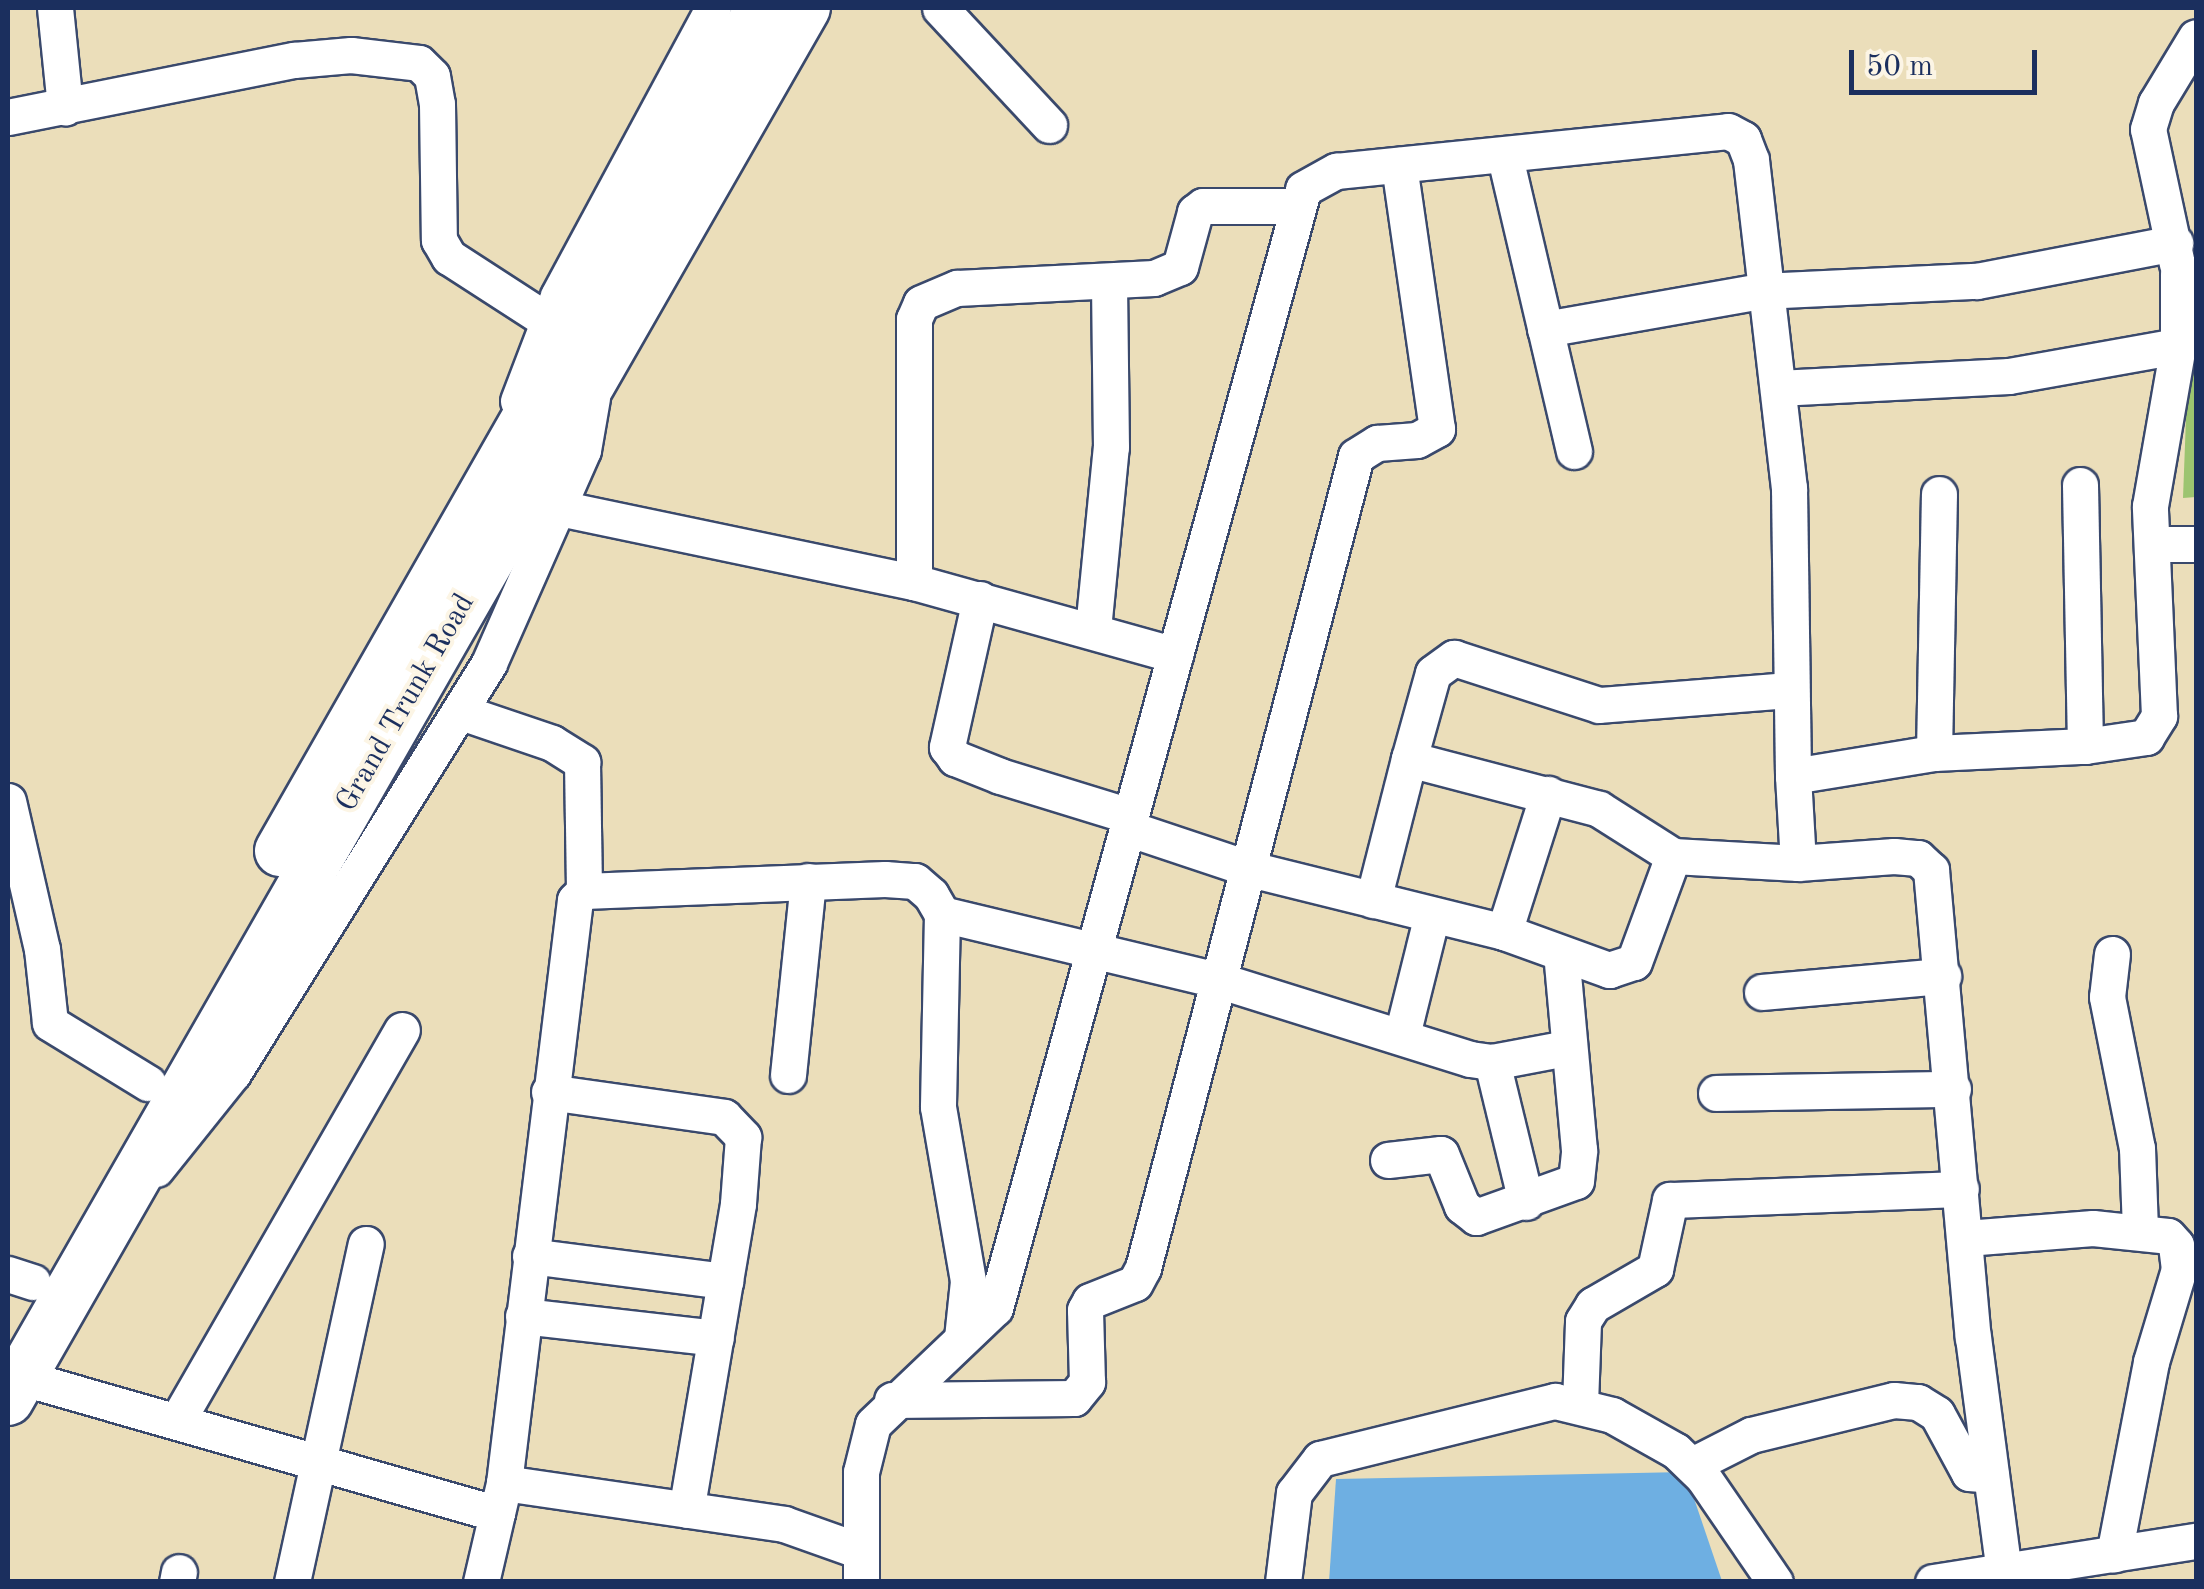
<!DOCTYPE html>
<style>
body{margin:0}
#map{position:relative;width:2204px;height:1589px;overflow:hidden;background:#ebdeba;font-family:"Old Standard TT",serif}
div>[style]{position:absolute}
.green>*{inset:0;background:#9cc470}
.water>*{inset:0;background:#6eafe2}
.roads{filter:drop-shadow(2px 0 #3a496c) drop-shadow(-2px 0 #3a496c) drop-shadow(0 2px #3a496c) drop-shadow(0 -2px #3a496c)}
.minor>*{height:35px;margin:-17.5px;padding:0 17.5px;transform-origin:17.5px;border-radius:17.5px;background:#fff}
.highway>*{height:50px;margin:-25px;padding:0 25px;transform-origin:25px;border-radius:25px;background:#fff}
span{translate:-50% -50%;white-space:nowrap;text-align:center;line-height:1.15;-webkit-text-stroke:8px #fcf5e5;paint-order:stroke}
.street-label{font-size:30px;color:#1b2f5e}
.frame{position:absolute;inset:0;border:10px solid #1b2f5e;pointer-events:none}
.scale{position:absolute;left:1849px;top:50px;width:188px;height:45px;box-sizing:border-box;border:5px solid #1b2f5e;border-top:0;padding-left:12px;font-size:30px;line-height:35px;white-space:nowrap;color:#1b2f5e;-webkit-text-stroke:8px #fcf5e5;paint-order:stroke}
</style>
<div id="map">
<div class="green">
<i style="clip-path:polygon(2191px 285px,2196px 285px,2196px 497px,2183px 498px)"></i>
</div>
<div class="water">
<i style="clip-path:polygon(1685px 1472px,1722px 1581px,1329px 1582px,1336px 1479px)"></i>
</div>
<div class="roads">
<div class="minor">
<i style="left:55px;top:8px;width:100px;rotate:84.2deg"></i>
<i style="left:940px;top:8px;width:160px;rotate:47deg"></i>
<i style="left:8px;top:117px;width:292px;rotate:-11.3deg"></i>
<i style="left:294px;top:60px;width:57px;rotate:-5deg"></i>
<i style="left:351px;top:55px;width:68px;rotate:6.7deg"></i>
<i style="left:419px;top:63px;width:18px;rotate:45deg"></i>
<i style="left:432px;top:76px;width:28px;rotate:80deg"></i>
<i style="left:437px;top:104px;width:136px;rotate:89.2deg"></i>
<i style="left:439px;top:240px;width:20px;rotate:60deg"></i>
<i style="left:449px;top:257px;width:118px;rotate:32.9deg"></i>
<i style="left:1505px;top:157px;width:302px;rotate:76.8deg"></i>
<i style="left:2177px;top:264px;width:138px;rotate:-102.1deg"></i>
<i style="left:2148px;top:129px;width:27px;rotate:-73deg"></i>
<i style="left:2156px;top:103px;width:77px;rotate:-58.8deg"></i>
<i style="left:1545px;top:329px;width:219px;rotate:-10deg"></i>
<i style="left:1761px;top:291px;width:216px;rotate:-2.7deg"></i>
<i style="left:1977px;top:281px;width:202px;rotate:-10.9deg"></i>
<i style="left:1778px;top:388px;width:231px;rotate:-3deg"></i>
<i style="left:2009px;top:376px;width:172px;rotate:-10.1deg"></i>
<i style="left:518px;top:401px;width:112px;rotate:-69.1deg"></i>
<i style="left:558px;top:296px;width:327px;rotate:-61.7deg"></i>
<i style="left:2080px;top:485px;width:261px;rotate:88.9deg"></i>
<i style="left:559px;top:508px;width:363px;rotate:11.8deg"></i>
<i style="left:914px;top:582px;width:271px;rotate:15.6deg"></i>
<i style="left:1175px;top:655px;width:483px;rotate:-74.6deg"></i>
<i style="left:1303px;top:189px;width:38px;rotate:-29deg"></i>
<i style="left:1336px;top:171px;width:394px;rotate:-5.8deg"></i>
<i style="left:1728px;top:131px;width:17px;rotate:28deg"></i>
<i style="left:1743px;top:139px;width:22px;rotate:69deg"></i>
<i style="left:1751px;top:160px;width:330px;rotate:83.4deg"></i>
<i style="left:1789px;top:488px;width:288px;rotate:89.2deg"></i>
<i style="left:1793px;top:776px;width:143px;rotate:-9.3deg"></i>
<i style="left:1934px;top:753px;width:151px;rotate:-2.7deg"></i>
<i style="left:2085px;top:746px;width:62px;rotate:-8.4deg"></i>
<i style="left:2146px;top:737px;width:25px;rotate:-58deg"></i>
<i style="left:2159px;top:716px;width:210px;rotate:-92.5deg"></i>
<i style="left:2150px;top:506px;width:162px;rotate:-80.1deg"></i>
<i style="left:2178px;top:346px;width:71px;rotate:-90deg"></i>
<i style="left:2178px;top:275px;width:18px;rotate:-3deg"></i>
<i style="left:2154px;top:544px;width:42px"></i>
<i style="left:914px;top:582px;width:263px;rotate:-90deg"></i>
<i style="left:914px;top:319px;width:17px;rotate:-66deg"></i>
<i style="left:921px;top:303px;width:39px;rotate:-23deg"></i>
<i style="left:957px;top:288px;width:197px;rotate:-2.9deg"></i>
<i style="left:1154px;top:278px;width:28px;rotate:-23deg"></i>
<i style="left:1180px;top:267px;width:57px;rotate:-74.7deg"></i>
<i style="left:1195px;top:212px;width:10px;rotate:-37deg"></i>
<i style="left:1203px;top:206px;width:91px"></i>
<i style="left:980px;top:599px;width:152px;rotate:102.6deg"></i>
<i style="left:947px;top:747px;width:14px;rotate:54deg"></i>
<i style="left:955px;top:758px;width:48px;rotate:21.8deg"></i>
<i style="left:1000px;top:776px;width:136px;rotate:17.1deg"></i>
<i style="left:1093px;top:629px;width:183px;rotate:-84.4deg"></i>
<i style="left:1111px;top:447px;width:166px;rotate:-90.7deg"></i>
<i style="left:461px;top:712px;width:96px;rotate:18.8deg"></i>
<i style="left:552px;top:743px;width:36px;rotate:32deg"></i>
<i style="left:582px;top:762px;width:129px;rotate:89.1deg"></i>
<i style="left:1934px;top:753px;width:259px;rotate:-88.9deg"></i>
<i style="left:1409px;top:759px;width:89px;rotate:-74.4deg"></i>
<i style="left:1433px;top:673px;width:26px;rotate:-36deg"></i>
<i style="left:1454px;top:658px;width:152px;rotate:18deg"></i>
<i style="left:1599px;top:705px;width:192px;rotate:-4.5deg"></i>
<i style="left:1793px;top:776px;width:87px;rotate:86.7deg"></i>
<i style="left:1798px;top:863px;width:96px;rotate:-4.2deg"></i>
<i style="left:1894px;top:856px;width:24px;rotate:5deg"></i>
<i style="left:1918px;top:858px;width:18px;rotate:43deg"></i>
<i style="left:1931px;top:870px;width:469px;rotate:84.9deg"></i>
<i style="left:1973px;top:1337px;width:236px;rotate:82.5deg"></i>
<i style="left:8px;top:801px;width:152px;rotate:77.1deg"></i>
<i style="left:42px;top:949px;width:74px;rotate:83.8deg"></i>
<i style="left:50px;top:1023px;width:115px;rotate:31.5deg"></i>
<i style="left:1127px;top:828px;width:130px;rotate:18.4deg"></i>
<i style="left:1250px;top:869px;width:262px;rotate:13.9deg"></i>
<i style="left:1504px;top:932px;width:112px;rotate:19.9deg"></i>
<i style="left:1609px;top:970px;width:26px;rotate:-18deg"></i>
<i style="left:1634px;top:962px;width:113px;rotate:-69.8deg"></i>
<i style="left:1673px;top:856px;width:125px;rotate:3.2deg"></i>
<i style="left:1373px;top:900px;width:146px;rotate:-75.7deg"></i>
<i style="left:1409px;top:759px;width:196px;rotate:14.7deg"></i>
<i style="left:1599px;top:809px;width:88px;rotate:32.4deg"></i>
<i style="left:942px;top:914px;width:287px;rotate:13.5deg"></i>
<i style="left:1221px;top:981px;width:261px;rotate:17.4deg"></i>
<i style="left:1470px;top:1059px;width:22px;rotate:8deg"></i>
<i style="left:1492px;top:1062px;width:75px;rotate:-10.7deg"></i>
<i style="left:1504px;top:932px;width:145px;rotate:-72.3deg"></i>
<i style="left:2112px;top:954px;width:43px;rotate:96.6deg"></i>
<i style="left:2107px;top:997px;width:154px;rotate:78.8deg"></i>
<i style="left:2137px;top:1148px;width:82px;rotate:87.9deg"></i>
<i style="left:1762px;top:992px;width:182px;rotate:-5.1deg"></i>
<i style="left:1402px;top:1035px;width:124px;rotate:-76deg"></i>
<i style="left:1492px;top:1062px;width:144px;rotate:76.3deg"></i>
<i style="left:788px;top:1075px;width:195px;rotate:-84.1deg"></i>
<i style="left:549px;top:1092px;width:177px;rotate:8.1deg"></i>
<i style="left:724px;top:1117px;width:28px;rotate:46deg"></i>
<i style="left:743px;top:1137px;width:67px;rotate:94.3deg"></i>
<i style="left:738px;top:1204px;width:310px;rotate:99.6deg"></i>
<i style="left:1716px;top:1093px;width:237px;rotate:-1deg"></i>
<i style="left:1388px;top:1160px;width:53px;rotate:-6.5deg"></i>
<i style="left:1441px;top:1154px;width:56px;rotate:68deg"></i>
<i style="left:1462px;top:1206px;width:18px;rotate:38deg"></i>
<i style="left:1476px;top:1217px;width:106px;rotate:-19.8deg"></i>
<i style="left:1576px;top:1181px;width:31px;rotate:-84deg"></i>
<i style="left:1579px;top:1150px;width:197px;rotate:-95.2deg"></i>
<i style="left:156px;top:1169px;width:123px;rotate:-51.3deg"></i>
<i style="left:233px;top:1073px;width:483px;rotate:-58deg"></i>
<i style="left:489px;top:663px;width:233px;rotate:-66.2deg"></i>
<i style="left:583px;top:450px;width:53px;rotate:-80.2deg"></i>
<i style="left:1966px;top:1238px;width:127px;rotate:-4.5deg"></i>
<i style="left:2093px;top:1228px;width:75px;rotate:6.1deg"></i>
<i style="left:2168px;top:1236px;width:12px;rotate:48deg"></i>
<i style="left:2176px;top:1245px;width:24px;rotate:83deg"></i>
<i style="left:2179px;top:1269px;width:97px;rotate:106.8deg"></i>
<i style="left:2151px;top:1362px;width:196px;rotate:100.9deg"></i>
<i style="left:530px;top:1256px;width:197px;rotate:7.3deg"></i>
<i style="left:8px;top:1274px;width:26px;rotate:18deg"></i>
<i style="left:523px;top:1316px;width:194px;rotate:6.5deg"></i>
<i style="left:20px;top:1377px;width:496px;rotate:16deg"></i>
<i style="left:892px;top:1400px;width:182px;rotate:-0.6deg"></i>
<i style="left:1074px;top:1398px;width:21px;rotate:-51deg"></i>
<i style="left:1087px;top:1382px;width:72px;rotate:-91.6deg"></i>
<i style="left:1085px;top:1310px;width:10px;rotate:-61deg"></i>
<i style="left:1090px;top:1301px;width:48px;rotate:-21.8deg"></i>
<i style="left:1135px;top:1283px;width:17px;rotate:-62deg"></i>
<i style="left:1143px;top:1268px;width:839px;rotate:-75.3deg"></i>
<i style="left:1356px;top:456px;width:25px;rotate:-32deg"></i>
<i style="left:1377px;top:443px;width:40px;rotate:-4.3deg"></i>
<i style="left:1417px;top:440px;width:23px;rotate:-29deg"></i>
<i style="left:1437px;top:429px;width:267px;rotate:-98.2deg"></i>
<i style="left:1580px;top:1404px;width:83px;rotate:-87.9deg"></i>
<i style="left:1583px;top:1321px;width:19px;rotate:-58deg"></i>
<i style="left:1593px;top:1305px;width:72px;rotate:-30.1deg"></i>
<i style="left:1655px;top:1269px;width:71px;rotate:-77.7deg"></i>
<i style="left:1670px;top:1200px;width:291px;rotate:-2.2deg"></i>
<i style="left:177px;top:1421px;width:451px;rotate:-60.1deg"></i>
<i style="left:1692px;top:1465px;width:66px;rotate:-27deg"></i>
<i style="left:1751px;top:1435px;width:147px;rotate:-13.8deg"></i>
<i style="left:1894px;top:1400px;width:24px;rotate:5deg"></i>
<i style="left:1918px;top:1402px;width:22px;rotate:32deg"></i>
<i style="left:1937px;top:1414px;width:67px;rotate:61.5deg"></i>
<i style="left:1969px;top:1473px;width:22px;rotate:5deg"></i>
<i style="left:504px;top:1483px;width:283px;rotate:8.3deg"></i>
<i style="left:784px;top:1524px;width:77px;rotate:19.6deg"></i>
<i style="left:177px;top:1582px;width:10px;rotate:-79deg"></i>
<i style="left:292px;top:1582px;width:346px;rotate:-77.7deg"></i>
<i style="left:481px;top:1582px;width:102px;rotate:-76.9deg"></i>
<i style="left:504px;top:1483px;width:587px;rotate:-83.06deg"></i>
<i style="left:575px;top:900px;width:13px;rotate:-45deg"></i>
<i style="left:584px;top:891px;width:301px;rotate:-2.3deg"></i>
<i style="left:885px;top:879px;width:30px;rotate:4deg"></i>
<i style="left:915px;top:881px;width:21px;rotate:41deg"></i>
<i style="left:931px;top:895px;width:22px;rotate:60deg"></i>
<i style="left:942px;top:914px;width:193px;rotate:91.2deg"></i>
<i style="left:938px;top:1107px;width:177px;rotate:80.2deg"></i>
<i style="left:968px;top:1281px;width:57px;rotate:96deg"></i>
<i style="left:861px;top:1582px;width:110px;rotate:-90deg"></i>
<i style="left:861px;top:1472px;width:49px;rotate:-76deg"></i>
<i style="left:873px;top:1424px;width:168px;rotate:-43.6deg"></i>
<i style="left:995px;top:1308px;width:677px;rotate:-74.59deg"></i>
<i style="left:1283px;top:1582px;width:90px;rotate:-83deg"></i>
<i style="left:1294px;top:1493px;width:43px;rotate:-52.6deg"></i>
<i style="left:1320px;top:1459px;width:242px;rotate:-13.9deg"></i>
<i style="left:1555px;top:1401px;width:59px;rotate:13.8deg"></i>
<i style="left:1612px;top:1415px;width:73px;rotate:29.4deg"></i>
<i style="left:1676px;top:1451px;width:37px;rotate:44deg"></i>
<i style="left:1703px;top:1477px;width:127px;rotate:55.6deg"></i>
<i style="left:1933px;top:1582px;width:266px;rotate:-8.9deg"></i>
</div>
<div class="highway">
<i style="left:280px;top:851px;width:971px;rotate:-60.29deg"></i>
<i style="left:8px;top:1400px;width:1604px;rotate:-60.21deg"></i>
</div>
</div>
<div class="street-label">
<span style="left:406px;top:703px;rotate:-60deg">Grand Trunk Road</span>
</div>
<div class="frame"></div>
<div class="scale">50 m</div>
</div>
